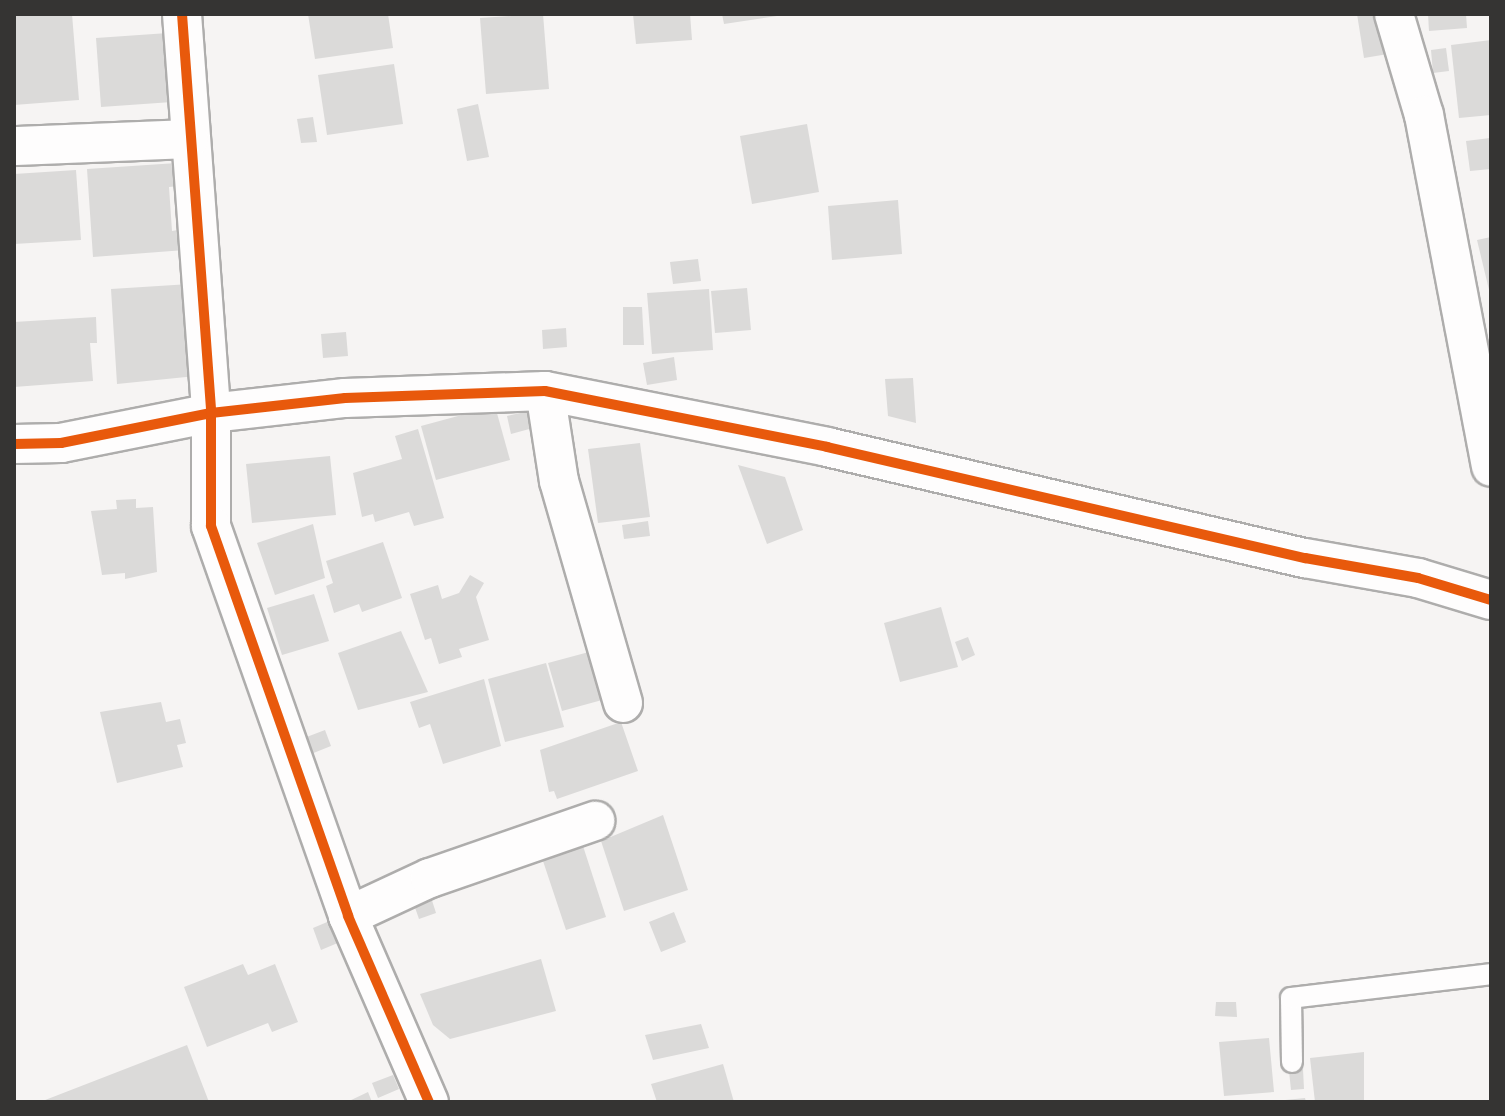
<!DOCTYPE html>
<style>
body{margin:0}
#map{position:relative;width:1505px;height:1116px;overflow:hidden;background:#f6f4f3;font-family:"Fira Sans Condensed",sans-serif}
div>[style]{position:absolute}
.building>*{inset:0;background:#dbdad9}
.roads{filter:drop-shadow(2px 0 #aeadac) drop-shadow(-2px 0 #aeadac) drop-shadow(0 2px #aeadac) drop-shadow(0 -2px #aeadac)}
.service>*{height:20px;margin:-10px;padding:0 10px;transform-origin:10px;border-radius:10px;background:#fefdfd}
.minor>*{height:38px;margin:-19px;padding:0 19px;transform-origin:19px;border-radius:19px;background:#fefdfd}
.cycleway>*{height:10px;margin:-5px;padding:0 5px;transform-origin:5px;border-radius:5px;background:#e8590c}
span{translate:-50% -50%;white-space:nowrap;text-align:center;line-height:1.15;-webkit-text-stroke:6px #fff;paint-order:stroke}
.frame{position:absolute;inset:0;border:16px solid #353433;pointer-events:none}
</style>
<div id="map">
<div class="building">
<i style="clip-path:polygon(14px 14px,72px 14px,79px 100px,14px 105px)"></i>
<i style="clip-path:polygon(308px 14px,388px 14px,393px 48px,315px 59px)"></i>
<i style="clip-path:polygon(543px 14px,549px 89px,486px 94px,480px 18px)"></i>
<i style="clip-path:polygon(633px 14px,690px 14px,692px 40px,636px 44px)"></i>
<i style="clip-path:polygon(722px 14px,777px 14px,777px 16px,724px 24px)"></i>
<i style="clip-path:polygon(1357px 14px,1381px 14px,1388px 54px,1364px 58px)"></i>
<i style="clip-path:polygon(1428px 14px,1466px 14px,1467px 28px,1429px 31px)"></i>
<i style="clip-path:polygon(168px 33px,172px 102px,101px 107px,96px 38px)"></i>
<i style="clip-path:polygon(1491px 40px,1491px 115px,1459px 118px,1451px 45px)"></i>
<i style="clip-path:polygon(1446px 48px,1449px 71px,1433px 73px,1431px 50px)"></i>
<i style="clip-path:polygon(394px 64px,403px 124px,327px 135px,318px 75px)"></i>
<i style="clip-path:polygon(478px 104px,489px 157px,467px 161px,457px 109px)"></i>
<i style="clip-path:polygon(313px 117px,317px 142px,301px 143px,297px 119px)"></i>
<i style="clip-path:polygon(807px 124px,819px 192px,752px 204px,740px 136px)"></i>
<i style="clip-path:polygon(1490px 138px,1491px 169px,1470px 171px,1466px 141px)"></i>
<i style="clip-path:polygon(177px 163px,179px 186px,169px 187px,172px 231px,183px 229px,185px 250px,93px 257px,87px 169px)"></i>
<i style="clip-path:polygon(76px 170px,81px 240px,14px 244px,14px 174px)"></i>
<i style="clip-path:polygon(898px 200px,902px 254px,832px 260px,828px 206px)"></i>
<i style="clip-path:polygon(1491px 237px,1491px 294px,1490px 294px,1477px 240px)"></i>
<i style="clip-path:polygon(698px 259px,701px 281px,673px 284px,670px 262px)"></i>
<i style="clip-path:polygon(190px 284px,196px 376px,117px 384px,111px 289px)"></i>
<i style="clip-path:polygon(747px 288px,751px 330px,715px 333px,711px 291px)"></i>
<i style="clip-path:polygon(709px 289px,713px 350px,652px 354px,647px 293px)"></i>
<i style="clip-path:polygon(623px 307px,642px 307px,644px 345px,623px 345px)"></i>
<i style="clip-path:polygon(96px 317px,97px 343px,90px 343px,93px 381px,14px 387px,14px 322px)"></i>
<i style="clip-path:polygon(566px 328px,567px 347px,543px 349px,542px 330px)"></i>
<i style="clip-path:polygon(346px 332px,348px 356px,323px 358px,321px 334px)"></i>
<i style="clip-path:polygon(674px 357px,677px 380px,647px 385px,643px 363px)"></i>
<i style="clip-path:polygon(913px 378px,916px 423px,888px 416px,885px 379px)"></i>
<i style="clip-path:polygon(495px 406px,510px 460px,436px 480px,421px 426px)"></i>
<i style="clip-path:polygon(529px 411px,533px 428px,511px 434px,507px 416px)"></i>
<i style="clip-path:polygon(418px 429px,444px 518px,414px 526px,409px 512px,375px 522px,373px 514px,362px 517px,353px 473px,402px 459px,395px 436px)"></i>
<i style="clip-path:polygon(640px 443px,650px 517px,598px 523px,588px 449px)"></i>
<i style="clip-path:polygon(330px 456px,336px 515px,252px 523px,246px 464px)"></i>
<i style="clip-path:polygon(738px 465px,785px 477px,803px 530px,767px 544px)"></i>
<i style="clip-path:polygon(136px 499px,136px 508px,153px 507px,157px 572px,125px 579px,125px 573px,102px 575px,91px 511px,117px 509px,116px 500px)"></i>
<i style="clip-path:polygon(648px 521px,650px 536px,624px 539px,622px 525px)"></i>
<i style="clip-path:polygon(313px 524px,325px 578px,275px 595px,257px 543px)"></i>
<i style="clip-path:polygon(383px 542px,402px 598px,362px 612px,359px 604px,334px 613px,326px 586px,333px 583px,326px 561px)"></i>
<i style="clip-path:polygon(470px 575px,484px 583px,476px 597px,489px 640px,459px 649px,462px 657px,439px 664px,431px 638px,425px 640px,410px 594px,438px 585px,442px 599px,459px 593px)"></i>
<i style="clip-path:polygon(314px 594px,329px 641px,282px 655px,267px 608px)"></i>
<i style="clip-path:polygon(941px 607px,958px 667px,900px 682px,884px 623px)"></i>
<i style="clip-path:polygon(401px 631px,428px 692px,358px 710px,338px 653px)"></i>
<i style="clip-path:polygon(968px 637px,975px 655px,962px 661px,955px 642px)"></i>
<i style="clip-path:polygon(600px 649px,613px 697px,562px 711px,548px 663px)"></i>
<i style="clip-path:polygon(546px 663px,564px 727px,505px 742px,488px 679px)"></i>
<i style="clip-path:polygon(484px 679px,501px 746px,443px 764px,430px 724px,419px 728px,410px 702px)"></i>
<i style="clip-path:polygon(161px 702px,166px 722px,180px 719px,186px 743px,177px 745px,183px 767px,117px 783px,100px 712px)"></i>
<i style="clip-path:polygon(621px 722px,638px 771px,557px 799px,554px 791px,549px 792px,540px 750px)"></i>
<i style="clip-path:polygon(325px 730px,331px 746px,311px 754px,304px 738px)"></i>
<i style="clip-path:polygon(663px 815px,688px 890px,624px 911px,601px 841px)"></i>
<i style="clip-path:polygon(583px 846px,606px 917px,566px 930px,542px 858px)"></i>
<i style="clip-path:polygon(429px 891px,436px 913px,419px 919px,411px 896px)"></i>
<i style="clip-path:polygon(674px 912px,686px 942px,661px 952px,649px 922px)"></i>
<i style="clip-path:polygon(332px 920px,340px 942px,321px 950px,313px 928px)"></i>
<i style="clip-path:polygon(541px 959px,556px 1011px,450px 1039px,433px 1025px,420px 994px)"></i>
<i style="clip-path:polygon(243px 964px,248px 975px,275px 964px,298px 1022px,272px 1032px,268px 1023px,207px 1047px,184px 987px)"></i>
<i style="clip-path:polygon(1216px 1002px,1236px 1002px,1237px 1017px,1215px 1016px)"></i>
<i style="clip-path:polygon(701px 1024px,709px 1048px,653px 1060px,645px 1035px)"></i>
<i style="clip-path:polygon(1269px 1038px,1274px 1092px,1224px 1096px,1219px 1042px)"></i>
<i style="clip-path:polygon(187px 1045px,209px 1102px,40px 1102px)"></i>
<i style="clip-path:polygon(1364px 1052px,1364px 1102px,1315px 1102px,1310px 1058px)"></i>
<i style="clip-path:polygon(723px 1064px,734px 1102px,657px 1102px,651px 1084px)"></i>
<i style="clip-path:polygon(1303px 1069px,1304px 1089px,1291px 1090px,1289px 1071px)"></i>
<i style="clip-path:polygon(393px 1075px,399px 1089px,378px 1098px,372px 1083px)"></i>
<i style="clip-path:polygon(368px 1092px,372px 1102px,347px 1102px)"></i>
<i style="clip-path:polygon(1305px 1098px,1306px 1102px,1285px 1102px,1285px 1100px)"></i>
</div>
<div class="roads">
<div class="service">
<i style="left:1292px;top:1062px;width:64px;rotate:-90.9deg"></i>
<i style="left:1291px;top:998px;width:201px;rotate:-6.8deg"></i>
</div>
<div class="minor">
<i style="left:182px;top:14px;width:400px;rotate:85.8deg"></i>
<i style="left:211px;top:413px;width:113px;rotate:90deg"></i>
<i style="left:211px;top:526px;width:413px;rotate:70.6deg"></i>
<i style="left:348px;top:916px;width:203px;rotate:66.5deg"></i>
<i style="left:1394px;top:14px;width:105px;rotate:73.5deg"></i>
<i style="left:1424px;top:115px;width:358px;rotate:79.2deg"></i>
<i style="left:14px;top:146px;width:175px;rotate:-2.3deg"></i>
<i style="left:545px;top:391px;width:91px;rotate:81.2deg"></i>
<i style="left:559px;top:481px;width:231px;rotate:73.9deg"></i>
<i style="left:14px;top:444px;width:47px;rotate:-1.2deg"></i>
<i style="left:61px;top:443px;width:153px;rotate:-11.3deg"></i>
<i style="left:211px;top:413px;width:135px;rotate:-6.4deg"></i>
<i style="left:345px;top:398px;width:200px;rotate:-2deg"></i>
<i style="left:545px;top:391px;width:288px;rotate:11.2deg"></i>
<i style="left:827px;top:447px;width:491px;rotate:13.1deg"></i>
<i style="left:1305px;top:558px;width:115px;rotate:10deg"></i>
<i style="left:1418px;top:578px;width:76px;rotate:16.8deg"></i>
<i style="left:348px;top:916px;width:90px;rotate:-24.9deg"></i>
<i style="left:430px;top:878px;width:175px;rotate:-19.1deg"></i>
</div>
</div>
<div class="cycleway">
<i style="left:182px;top:14px;width:400px;rotate:85.8deg"></i>
<i style="left:211px;top:413px;width:113px;rotate:90deg"></i>
<i style="left:211px;top:526px;width:413px;rotate:70.6deg"></i>
<i style="left:348px;top:916px;width:203px;rotate:66.5deg"></i>
<i style="left:14px;top:444px;width:47px;rotate:-1.2deg"></i>
<i style="left:61px;top:443px;width:153px;rotate:-11.3deg"></i>
<i style="left:211px;top:413px;width:135px;rotate:-6.4deg"></i>
<i style="left:345px;top:398px;width:200px;rotate:-2deg"></i>
<i style="left:545px;top:391px;width:288px;rotate:11.2deg"></i>
<i style="left:827px;top:447px;width:491px;rotate:13.1deg"></i>
<i style="left:1305px;top:558px;width:115px;rotate:10deg"></i>
<i style="left:1418px;top:578px;width:76px;rotate:16.8deg"></i>
</div>
<div class="frame"></div>
</div>
